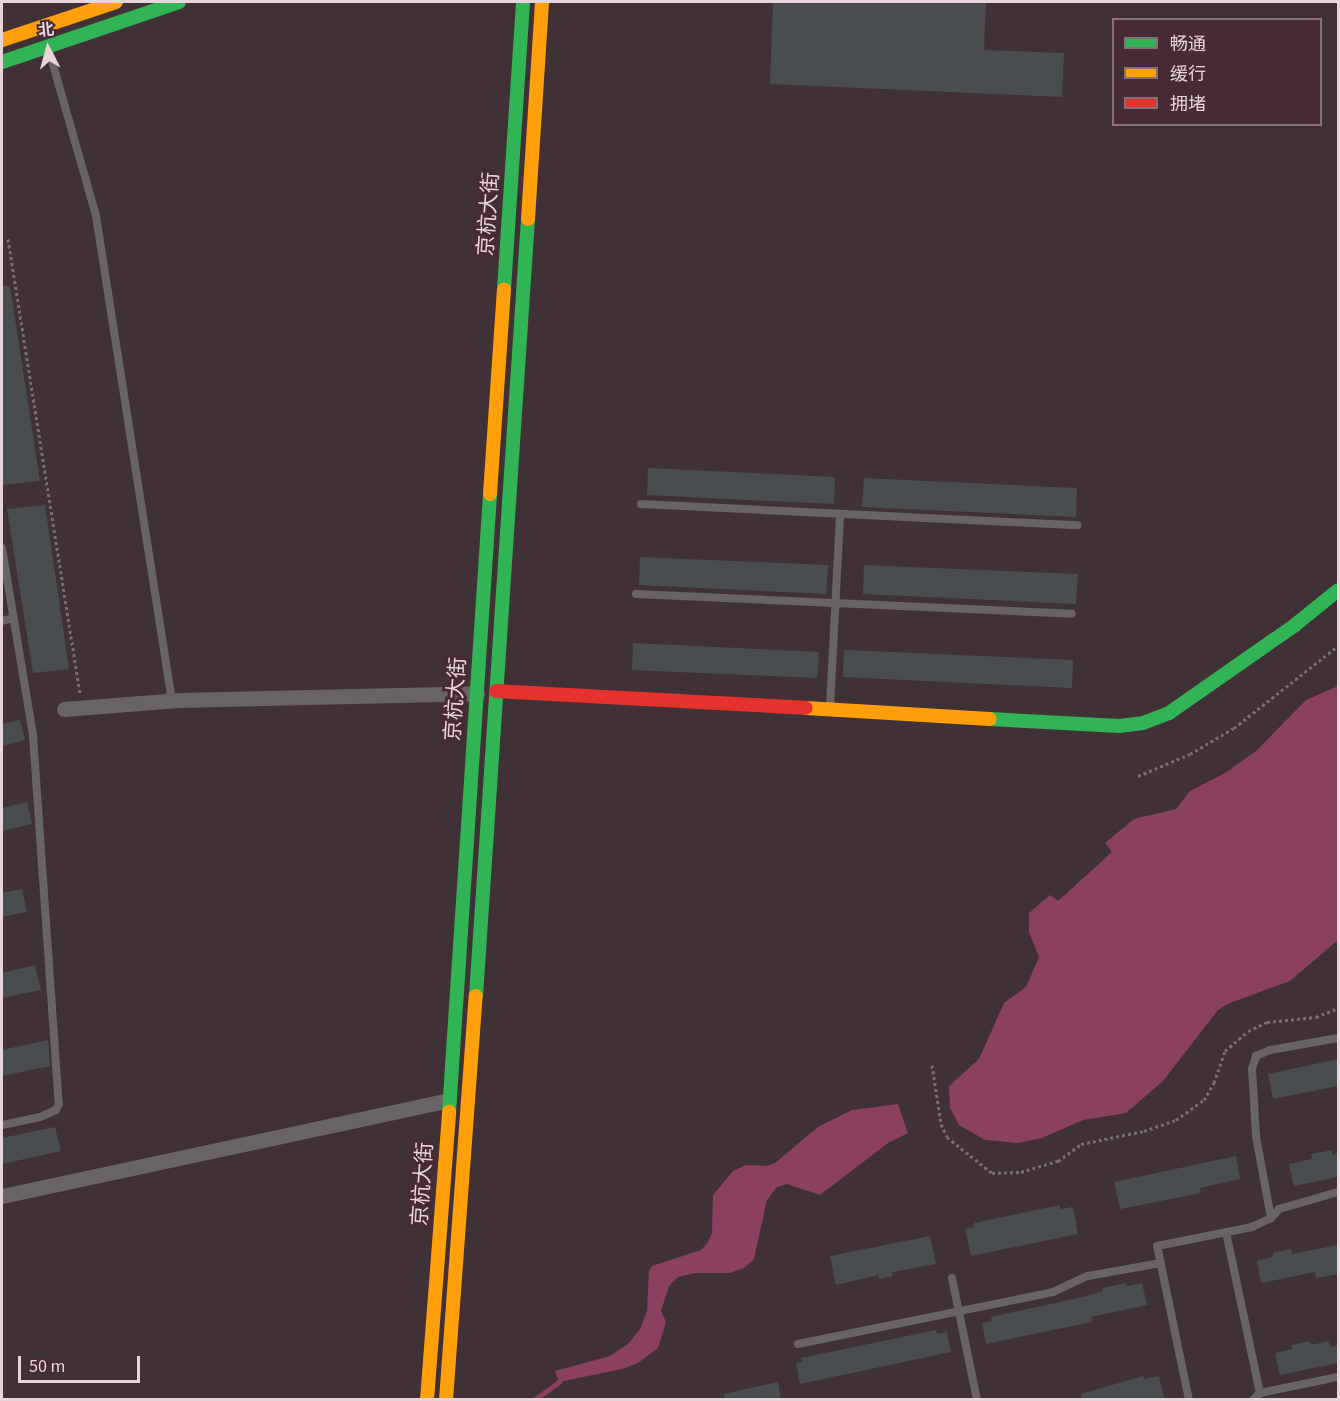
<!DOCTYPE html>
<meta charset="utf-8">
<style>
body{margin:0}
#map{position:relative;width:1340px;height:1401px;overflow:hidden;background:#403136;font-family:"Source Sans 3","Noto Sans SC",sans-serif}
div>[style]{position:absolute}
.water>*{inset:0;background:#8a405e}
.stream>*{height:4.5px;margin:-2.25px;padding:0 2.25px;transform-origin:2.25px;border-radius:2.25px;background:#8a405e}
.building>*{inset:0;background:#494d4f}
.path>*{height:3px;margin-top:-1.5px;transform-origin:0;background:repeating-linear-gradient(90deg,#766f71 0 3px,transparent 0 6px)}
.lane>*{height:8px;margin:-4px;padding:0 4px;transform-origin:4px;border-radius:4px;background:#696365}
.street>*{height:15px;margin:-7.5px;padding:0 7.5px;transform-origin:7.5px;border-radius:7.5px;background:#696365}
.fast>*{height:14px;margin:-7px;padding:0 7px;transform-origin:7px;border-radius:7px;background:#30b455}
.slow>*{height:14px;margin:-7px;padding:0 7px;transform-origin:7px;border-radius:7px;background:#ff9f0a}
.jam>*{height:14px;margin:-7px;padding:0 7px;transform-origin:7px;border-radius:7px;background:#e5322d}
span{translate:-50% -50%;white-space:nowrap;text-align:center;line-height:1.15;-webkit-text-stroke:6px #462b35;paint-order:stroke}
.street-label{font-size:21px;color:#e7d5db}
.frame{position:absolute;inset:0;border:3px solid #e7d5db;pointer-events:none}
.legend{position:absolute;left:1112px;top:18px;width:210px;height:108px;box-sizing:border-box;background:#462b35;border:2px solid #866f77;margin:0;padding:8px 10px;list-style:none;font-size:18px;color:#e7d5db}
.legend li{display:flex;align-items:center;gap:12px;height:30px}
.legend b{width:30px;border:2px solid #866f77}
.north{position:absolute;left:18px;top:18px;width:60px;height:60px;-webkit-text-stroke:4px #462b35;paint-order:stroke;rotate:354deg;font-size:16px;font-weight:700;line-height:24px;text-align:center;color:#e7d5db}
.north::after{content:'';display:block;margin:auto;width:21px;height:27px;background:#e7d5db;clip-path:polygon(50% 0,100% 100%,50% 72%,0 100%)}
.scale{position:absolute;left:18px;top:1356px;width:122px;height:27px;box-sizing:border-box;border:3px solid #e7d5db;border-top:0;padding-left:8px;font-size:18px;line-height:21px;white-space:nowrap;color:#e7d5db;-webkit-text-stroke:4px #462b35;paint-order:stroke}
</style>
<div id="map">
<div class="water">
<i style="clip-path:polygon(1338px 686px,1338px 940px,1290px 981px,1230px 1003px,1218px 1010px,1163px 1081px,1126px 1113px,1083px 1120px,1042px 1138px,1018px 1143px,985px 1140px,959px 1125px,950px 1108px,949px 1086px,979px 1059px,1004px 1003px,1026px 987px,1039px 957px,1029px 932px,1029px 913px,1050px 895px,1058px 901px,1112px 852px,1105px 843px,1134px 819px,1176px 809px,1190px 791px,1225px 773px,1256px 751px,1306px 700px)"></i>
<i style="clip-path:polygon(898px 1104px,908px 1133px,888px 1143px,820px 1195px,787px 1184px,777px 1187px,767px 1200px,754px 1259px,744px 1268px,730px 1273px,695px 1273px,678px 1277px,669px 1286px,661px 1311px,666px 1322px,658px 1348px,638px 1363px,622px 1369px,559px 1382px,555px 1371px,610px 1356px,628px 1344px,640px 1329px,647px 1311px,649px 1271px,652px 1266px,701px 1250px,708px 1242px,712px 1233px,713px 1195px,733px 1171px,746px 1165px,767px 1166px,775px 1163px,818px 1127px,852px 1110px)"></i>
</div>
<div class="stream">
<i style="left:534px;top:1400px;width:31px;rotate:-36deg"></i>
</div>
<div class="building">
<i style="clip-path:polygon(773px 2px,986px 2px,984px 50px,1064px 53px,1062px 97px,770px 84px)"></i>
<i style="clip-path:polygon(2px 286px,10px 286px,40px 481px,3px 485px)"></i>
<i style="clip-path:polygon(648px 468px,835px 477px,834px 504px,647px 495px)"></i>
<i style="clip-path:polygon(864px 478px,1077px 488px,1076px 517px,862px 507px)"></i>
<i style="clip-path:polygon(45px 505px,69px 669px,33px 673px,7px 509px)"></i>
<i style="clip-path:polygon(640px 557px,828px 565px,826px 594px,639px 585px)"></i>
<i style="clip-path:polygon(864px 565px,1078px 574px,1076px 604px,863px 594px)"></i>
<i style="clip-path:polygon(633px 643px,819px 652px,817px 678px,632px 670px)"></i>
<i style="clip-path:polygon(844px 650px,1073px 660px,1072px 688px,843px 677px)"></i>
<i style="clip-path:polygon(20px 720px,25px 740px,2px 746px,2px 724px)"></i>
<i style="clip-path:polygon(27px 802px,32px 824px,2px 831px,2px 808px)"></i>
<i style="clip-path:polygon(22px 889px,27px 912px,2px 917px,2px 893px)"></i>
<i style="clip-path:polygon(35px 965px,41px 990px,2px 998px,2px 973px)"></i>
<i style="clip-path:polygon(48px 1040px,50px 1066px,2px 1076px,2px 1050px)"></i>
<i style="clip-path:polygon(1338px 1059px,1338px 1086px,1273px 1099px,1268px 1074px)"></i>
<i style="clip-path:polygon(55px 1127px,61px 1151px,2px 1164px,2px 1138px)"></i>
<i style="clip-path:polygon(1332px 1150px,1332px 1155px,1338px 1153px,1338px 1177px,1294px 1186px,1289px 1164px,1312px 1159px,1311px 1154px)"></i>
<i style="clip-path:polygon(1236px 1156px,1240px 1179px,1200px 1188px,1201px 1193px,1120px 1209px,1114px 1182px)"></i>
<i style="clip-path:polygon(1060px 1205px,1060px 1209px,1073px 1207px,1078px 1234px,971px 1256px,965px 1229px,974px 1227px,974px 1223px)"></i>
<i style="clip-path:polygon(930px 1236px,936px 1264px,892px 1272px,893px 1276px,879px 1279px,879px 1275px,836px 1285px,830px 1256px)"></i>
<i style="clip-path:polygon(1338px 1245px,1338px 1274px,1316px 1278px,1315px 1272px,1261px 1283px,1257px 1261px,1273px 1257px,1273px 1253px,1291px 1249px,1292px 1254px)"></i>
<i style="clip-path:polygon(1126px 1283px,1127px 1286px,1142px 1283px,1147px 1305px,1091px 1317px,1092px 1322px,986px 1344px,982px 1323px,992px 1321px,991px 1317px,1087px 1296px,1103px 1291px,1102px 1288px)"></i>
<i style="clip-path:polygon(936px 1330px,937px 1334px,947px 1332px,951px 1352px,800px 1384px,796px 1363px,802px 1362px,801px 1358px)"></i>
<i style="clip-path:polygon(1310px 1341px,1311px 1345px,1329px 1341px,1330px 1347px,1338px 1345px,1338px 1363px,1280px 1375px,1275px 1353px,1292px 1349px,1292px 1345px)"></i>
<i style="clip-path:polygon(1143px 1376px,1144px 1379px,1159px 1376px,1164px 1398px,1082px 1400px,1081px 1394px)"></i>
<i style="clip-path:polygon(778px 1382px,781px 1400px,725px 1400px,724px 1394px)"></i>
</div>
<div class="path">
<i style="left:8px;top:239px;width:461px;rotate:81deg"></i>
<i style="left:1138px;top:776px;width:56px;rotate:-22.9deg"></i>
<i style="left:1190px;top:754px;width:51px;rotate:-30.6deg"></i>
<i style="left:1234px;top:728px;width:132px;rotate:-38.3deg"></i>
<i style="left:932px;top:1065px;width:60px;rotate:81.3deg"></i>
<i style="left:941px;top:1124px;width:14px;rotate:65deg"></i>
<i style="left:947px;top:1137px;width:58px;rotate:38.7deg"></i>
<i style="left:992px;top:1173px;width:29px;rotate:-2deg"></i>
<i style="left:1021px;top:1172px;width:39px;rotate:-17deg"></i>
<i style="left:1058px;top:1161px;width:29px;rotate:-36deg"></i>
<i style="left:1081px;top:1144px;width:64px;rotate:-11.7deg"></i>
<i style="left:1144px;top:1131px;width:34px;rotate:-19deg"></i>
<i style="left:1176px;top:1120px;width:34px;rotate:-36deg"></i>
<i style="left:1204px;top:1100px;width:20px;rotate:-60deg"></i>
<i style="left:1214px;top:1083px;width:34px;rotate:-71deg"></i>
<i style="left:1225px;top:1051px;width:30px;rotate:-41deg"></i>
<i style="left:1248px;top:1031px;width:21px;rotate:-25deg"></i>
<i style="left:1267px;top:1022px;width:49px;rotate:-5.8deg"></i>
<i style="left:1316px;top:1017px;width:24px;rotate:-22deg"></i>
</div>
<div class="lane">
<i style="left:48px;top:47px;width:176px;rotate:74.1deg"></i>
<i style="left:96px;top:216px;width:490px;rotate:81.1deg"></i>
<i style="left:641px;top:504px;width:437px;rotate:2.8deg"></i>
<i style="left:2px;top:548px;width:191px;rotate:80.6deg"></i>
<i style="left:33px;top:736px;width:369px;rotate:86deg"></i>
<i style="left:59px;top:1104px;width:7px;rotate:117deg"></i>
<i style="left:56px;top:1110px;width:17px;rotate:156deg"></i>
<i style="left:40px;top:1117px;width:39px;rotate:168deg"></i>
<i style="left:636px;top:594px;width:436px;rotate:2.6deg"></i>
<i style="left:2px;top:621px;width:11px;rotate:-15deg"></i>
<i style="left:830px;top:707px;width:193px;rotate:-87deg"></i>
<i style="left:1271px;top:1218px;width:83px;rotate:-100.4deg"></i>
<i style="left:1256px;top:1136px;width:67px;rotate:-93.4deg"></i>
<i style="left:1252px;top:1069px;width:14px;rotate:-73deg"></i>
<i style="left:1256px;top:1056px;width:15px;rotate:-23deg"></i>
<i style="left:1270px;top:1050px;width:69px;rotate:-10deg"></i>
<i style="left:1226px;top:1232px;width:165px;rotate:78.1deg"></i>
<i style="left:952px;top:1278px;width:125px;rotate:78.4deg"></i>
<i style="left:798px;top:1344px;width:260px;rotate:-11.5deg"></i>
<i style="left:1053px;top:1292px;width:38px;rotate:-25deg"></i>
<i style="left:1088px;top:1276px;width:74px;rotate:-10.1deg"></i>
<i style="left:1189px;top:1400px;width:157px;rotate:-101.7deg"></i>
<i style="left:1157px;top:1246px;width:97px;rotate:-11.3deg"></i>
<i style="left:1252px;top:1227px;width:21px;rotate:-25deg"></i>
<i style="left:1271px;top:1218px;width:12px;rotate:-48deg"></i>
<i style="left:1279px;top:1209px;width:61px;rotate:-16.1deg"></i>
<i style="left:1253px;top:1400px;width:10px;rotate:-45deg"></i>
<i style="left:1260px;top:1393px;width:80px;rotate:-11.6deg"></i>
</div>
<div class="street">
<i style="left:64px;top:709px;width:115px;rotate:-4.5deg"></i>
<i style="left:179px;top:700px;width:298px;rotate:-1.3deg"></i>
<i style="left:2px;top:1196px;width:457px;rotate:-12.1deg"></i>
</div>
<div class="fast">
<i style="left:2px;top:62px;width:187px;rotate:-18.7deg"></i>
<i style="left:504px;top:289px;width:288px;rotate:-86.2deg"></i>
<i style="left:990px;top:719px;width:129px;rotate:3.1deg"></i>
<i style="left:1119px;top:726px;width:24px;rotate:-7deg"></i>
<i style="left:1143px;top:723px;width:28px;rotate:-21deg"></i>
<i style="left:1169px;top:713px;width:154px;rotate:-34.9deg"></i>
<i style="left:1295px;top:625px;width:55px;rotate:-39.1deg"></i>
<i style="left:476px;top:996px;width:779px;rotate:-86.17deg"></i>
<i style="left:449px;top:1112px;width:619px;rotate:-86.2deg"></i>
</div>
<div class="slow">
<i style="left:2px;top:40px;width:120px;rotate:-18.4deg"></i>
<i style="left:528px;top:219px;width:217px;rotate:-86.3deg"></i>
<i style="left:490px;top:494px;width:205px;rotate:-86.1deg"></i>
<i style="left:806px;top:708px;width:184px;rotate:3.4deg"></i>
<i style="left:427px;top:1400px;width:289px;rotate:-85.6deg"></i>
<i style="left:446px;top:1400px;width:405px;rotate:-85.8deg"></i>
</div>
<div class="jam">
<i style="left:496px;top:691px;width:310px;rotate:3.1deg"></i>
</div>
<div class="street-label">
<span style="left:488px;top:214px;rotate:-86deg">京杭大街</span>
<span style="left:455px;top:699px;rotate:-86deg">京杭大街</span>
<span style="left:422px;top:1184px;rotate:-86deg">京杭大街</span>
</div>
<div class="frame"></div>
<ul class="legend">
<li><b style="height:8px;background:#30b455"></b>畅通</li>
<li><b style="height:8px;background:#ff9f0a"></b>缓行</li>
<li><b style="height:8px;background:#e5322d"></b>拥堵</li>
</ul>
<div class="north">北</div>
<div class="scale">50 m</div>
</div>
